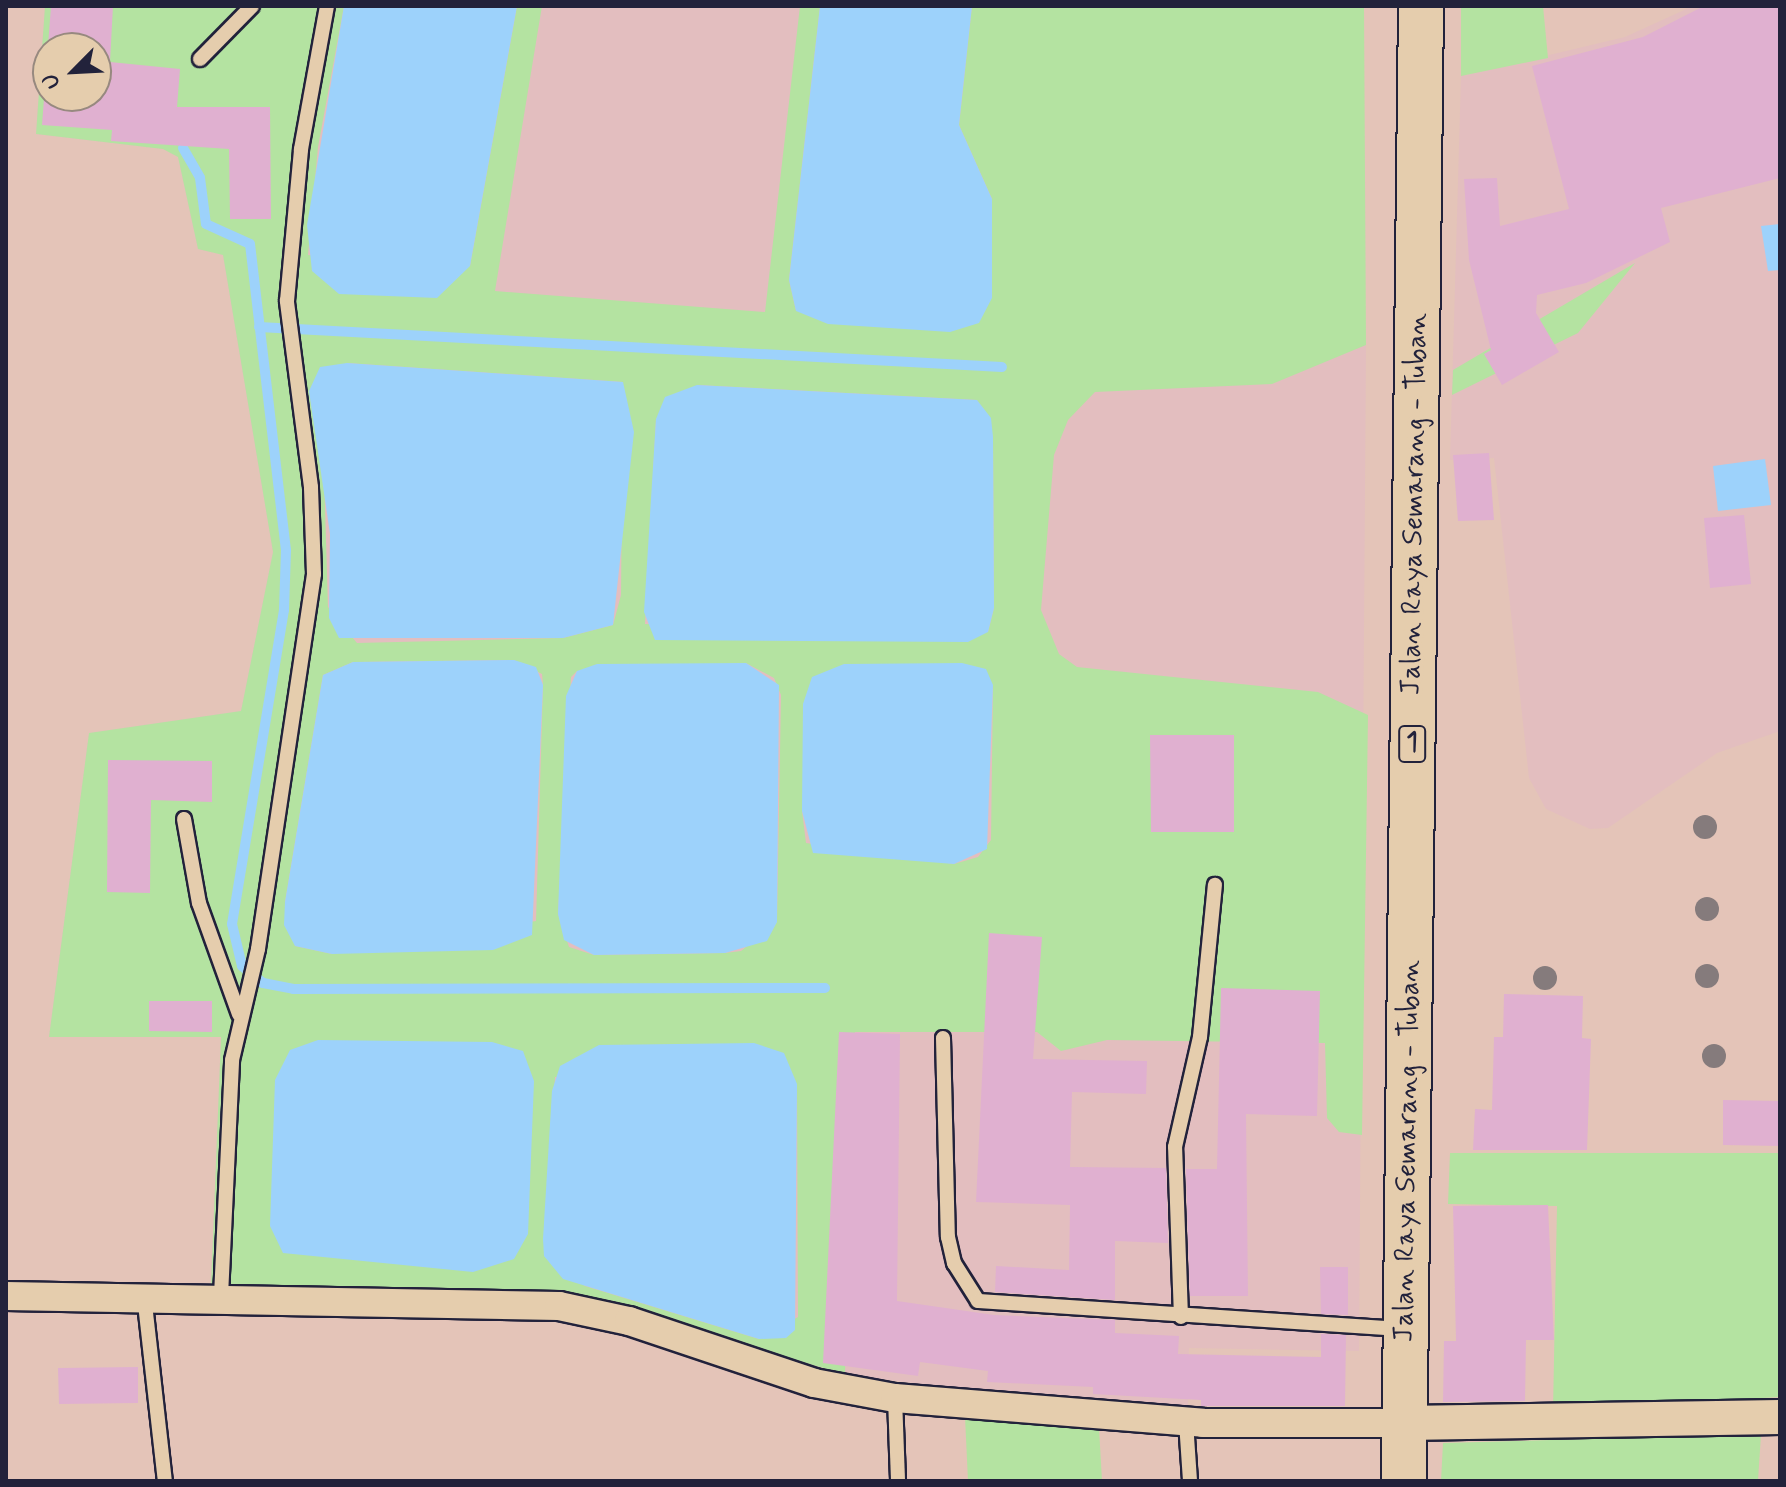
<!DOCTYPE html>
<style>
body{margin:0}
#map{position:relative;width:1786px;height:1487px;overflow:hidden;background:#e4c4b8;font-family:Mynerve,sans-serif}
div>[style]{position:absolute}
.built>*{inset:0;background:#e3bebf}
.green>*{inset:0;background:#b4e3a1}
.water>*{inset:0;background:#9dd2fb}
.stream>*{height:10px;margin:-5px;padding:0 5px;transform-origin:5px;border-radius:5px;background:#9dd2fb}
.building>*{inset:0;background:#e0b0d0}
.roads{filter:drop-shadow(2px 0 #22223b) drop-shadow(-2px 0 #22223b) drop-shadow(0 2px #22223b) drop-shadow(0 -2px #22223b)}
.service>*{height:14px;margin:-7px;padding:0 7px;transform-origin:7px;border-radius:7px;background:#e5cdad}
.minor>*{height:28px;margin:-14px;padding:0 14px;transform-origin:14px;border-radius:14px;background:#e5cdad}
.tertiary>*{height:34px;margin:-17px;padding:0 17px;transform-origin:17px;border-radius:17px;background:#e5cdad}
.trunk>*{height:44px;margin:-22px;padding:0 22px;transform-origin:22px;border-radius:22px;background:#e5cdad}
.trees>*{width:24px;height:24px;margin:-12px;border-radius:50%;background:#857b7c}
span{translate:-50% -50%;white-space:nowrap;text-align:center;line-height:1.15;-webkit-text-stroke:8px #e5cdad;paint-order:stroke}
.shield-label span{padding:2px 6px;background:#e5cdad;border:2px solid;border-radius:6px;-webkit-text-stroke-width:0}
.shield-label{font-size:26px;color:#22223b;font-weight:700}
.street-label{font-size:28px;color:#22223b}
.frame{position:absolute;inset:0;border:8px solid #22223b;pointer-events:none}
.north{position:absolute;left:32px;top:32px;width:80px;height:80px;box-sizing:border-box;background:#e5cdad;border:2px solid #97897f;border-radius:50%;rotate:246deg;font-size:22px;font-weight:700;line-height:32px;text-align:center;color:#22223b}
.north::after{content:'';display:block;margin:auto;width:28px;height:36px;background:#22223b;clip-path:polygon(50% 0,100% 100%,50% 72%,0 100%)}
</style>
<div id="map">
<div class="built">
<i style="clip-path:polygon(evenodd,45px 6px,1001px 6px,1002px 367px,1366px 345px,1359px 1351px,1189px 1348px,1188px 1407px,1031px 1398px,817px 1371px,556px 1294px,211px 1284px,221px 1037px,49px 1037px,89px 733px,241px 711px,273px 552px,223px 255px,198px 249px,178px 157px,163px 149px,36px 134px,45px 6px,48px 48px,96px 48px,96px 96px,48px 96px,48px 48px)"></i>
<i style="clip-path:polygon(1693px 6px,1780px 6px,1780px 731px,1717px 753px,1608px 828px,1590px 829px,1546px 809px,1529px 778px,1494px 458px,1450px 460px,1461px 76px,1625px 37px)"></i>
</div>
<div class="green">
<i style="clip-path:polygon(evenodd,45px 6px,344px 6px,318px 147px,308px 255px,470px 266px,517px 6px,542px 6px,495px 291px,765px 312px,800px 6px,820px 6px,789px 280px,796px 311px,992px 298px,992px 199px,959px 125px,972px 6px,1364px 6px,1366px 345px,1272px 384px,1095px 392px,1068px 420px,1054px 455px,1041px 610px,1059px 654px,1077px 667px,1318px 692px,1368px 715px,1362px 1135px,1339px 1132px,1327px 1118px,1325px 1043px,1107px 1040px,1061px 1051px,1037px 1032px,855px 1032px,845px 1374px,556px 1294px,211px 1284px,221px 1037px,49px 1037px,89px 733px,241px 711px,273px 552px,223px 255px,198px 249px,178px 157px,163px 149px,36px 134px,45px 6px,48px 48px,96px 48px,96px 96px,48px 96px,48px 48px,45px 6px,347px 363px,623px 382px,621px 595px,613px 625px,563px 638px,357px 643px,328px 607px,324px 474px,347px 363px,45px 6px,698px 385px,977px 400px,993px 437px,994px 608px,988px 632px,645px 624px,656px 419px,698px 385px,45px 6px,514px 660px,542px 674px,543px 685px,536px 921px,332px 954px,295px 946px,285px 902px,323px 675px,353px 662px,514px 660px,45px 6px,746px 663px,774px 678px,781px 695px,777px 922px,741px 951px,725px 953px,594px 955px,569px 947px,558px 914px,571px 677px,577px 671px,746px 663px,45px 6px,993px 685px,991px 840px,978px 857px,954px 864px,806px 843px,802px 811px,993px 685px,45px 6px,555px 1077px,797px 1084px,798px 1317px,759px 1339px,585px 1286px,545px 1256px,555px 1077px)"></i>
<i style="clip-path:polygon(1461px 6px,1543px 6px,1548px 58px,1461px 76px)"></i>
<i style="clip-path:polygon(1635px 263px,1578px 333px,1452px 395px,1453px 370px)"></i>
<i style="clip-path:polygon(1450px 1153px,1780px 1153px,1780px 1397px,1553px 1410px,1557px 1206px,1448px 1204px)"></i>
<i style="clip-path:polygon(965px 1417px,1099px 1428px,1102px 1481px,968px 1481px)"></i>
<i style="clip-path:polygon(1761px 1434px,1758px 1481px,1441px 1481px,1443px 1443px)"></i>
</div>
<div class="water">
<i style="clip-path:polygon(344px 6px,517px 6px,470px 266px,437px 298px,339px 294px,312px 271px,307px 225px)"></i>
<i style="clip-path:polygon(820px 6px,972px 6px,959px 125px,992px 199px,992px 298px,979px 323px,950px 332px,828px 324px,796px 311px,789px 280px)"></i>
<i style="clip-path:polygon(1780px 224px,1780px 270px,1768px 271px,1761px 226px)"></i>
<i style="clip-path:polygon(347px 363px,623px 382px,634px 432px,613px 625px,563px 638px,339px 638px,329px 618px,330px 534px,309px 391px,320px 367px)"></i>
<i style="clip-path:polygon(697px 385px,977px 400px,991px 418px,993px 437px,994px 608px,988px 632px,968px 642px,655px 640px,644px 612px,656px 419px,665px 397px)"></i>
<i style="clip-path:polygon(1765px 459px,1771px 505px,1718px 511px,1713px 466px)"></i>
<i style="clip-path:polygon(514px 660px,536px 667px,543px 685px,532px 935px,493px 950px,332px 954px,295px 946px,284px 925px,285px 902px,323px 675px,353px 662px)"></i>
<i style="clip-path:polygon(962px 663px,986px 669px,993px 685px,987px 849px,954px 864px,813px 853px,802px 811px,803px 704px,812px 677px,844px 664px)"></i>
<i style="clip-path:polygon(597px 664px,746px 663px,779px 685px,777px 922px,767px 941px,725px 953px,594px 955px,564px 940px,558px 914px,566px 696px,577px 671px)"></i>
<i style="clip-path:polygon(318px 1040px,492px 1042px,523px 1051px,534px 1081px,528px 1234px,514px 1259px,473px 1272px,283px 1253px,270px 1226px,275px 1080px,290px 1050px)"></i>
<i style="clip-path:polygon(754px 1043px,784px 1053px,797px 1084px,795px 1330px,786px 1338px,759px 1339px,563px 1279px,544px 1256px,543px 1239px,552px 1091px,560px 1066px,599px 1045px)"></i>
</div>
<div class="stream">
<i style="left:183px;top:148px;width:34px;rotate:60deg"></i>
<i style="left:200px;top:178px;width:46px;rotate:82.6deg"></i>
<i style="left:206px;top:224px;width:48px;rotate:24.4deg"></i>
<i style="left:250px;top:244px;width:308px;rotate:83.3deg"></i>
<i style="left:286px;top:550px;width:60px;rotate:91.9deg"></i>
<i style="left:284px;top:610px;width:318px;rotate:99.4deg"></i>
<i style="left:232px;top:924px;width:43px;rotate:76.6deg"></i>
<i style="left:242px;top:966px;width:27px;rotate:39deg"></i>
<i style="left:263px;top:983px;width:31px;rotate:11deg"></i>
<i style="left:293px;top:989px;width:532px;rotate:-0.11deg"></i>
<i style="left:259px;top:327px;width:744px;rotate:3.08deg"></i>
</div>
<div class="building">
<i style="clip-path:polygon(evenodd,51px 6px,113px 6px,110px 62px,180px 69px,177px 107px,270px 107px,271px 219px,230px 219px,229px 149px,111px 141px,112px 130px,42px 125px,51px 6px,48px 48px,96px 48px,96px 96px,48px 96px,48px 48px)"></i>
<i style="clip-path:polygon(1704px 6px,1780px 6px,1780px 178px,1661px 208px,1670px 242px,1586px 283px,1537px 295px,1536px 313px,1559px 352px,1502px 385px,1484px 354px,1491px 350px,1469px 260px,1464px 179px,1497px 178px,1500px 226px,1569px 209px,1532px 66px,1643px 37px)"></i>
<i style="clip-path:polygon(1489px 453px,1494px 520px,1458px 521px,1453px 455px)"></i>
<i style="clip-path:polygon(1744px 515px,1751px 584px,1710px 588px,1704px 518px)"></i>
<i style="clip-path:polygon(1150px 735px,1234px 735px,1234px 832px,1151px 832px)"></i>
<i style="clip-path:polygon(108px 760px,212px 761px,212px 802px,151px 800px,150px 893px,107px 892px)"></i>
<i style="clip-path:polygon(989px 933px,1042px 937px,1033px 1059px,1147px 1061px,1146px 1094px,1072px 1092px,1070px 1167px,1166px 1168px,1168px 1243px,1115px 1241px,1115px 1300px,995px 1292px,996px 1266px,1069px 1270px,1070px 1205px,976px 1202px)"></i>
<i style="clip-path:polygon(1221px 988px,1320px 991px,1317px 1116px,1246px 1114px,1248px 1296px,1190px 1296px,1186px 1169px,1217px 1169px)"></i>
<i style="clip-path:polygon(1504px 994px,1583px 996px,1582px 1038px,1591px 1039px,1587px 1150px,1473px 1150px,1475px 1109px,1492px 1110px,1494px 1037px,1503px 1037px)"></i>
<i style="clip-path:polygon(149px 1001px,212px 1001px,212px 1032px,149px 1031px)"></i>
<i style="clip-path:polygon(839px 1032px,900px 1034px,897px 1301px,994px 1315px,1115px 1320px,1115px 1333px,1179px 1336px,1178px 1354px,1321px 1357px,1321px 1334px,1346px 1335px,1345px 1406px,1201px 1406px,1201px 1400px,1093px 1394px,1093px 1387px,987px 1382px,988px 1371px,920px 1362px,918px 1376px,823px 1363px)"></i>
<i style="clip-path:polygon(1723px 1100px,1780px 1101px,1780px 1146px,1723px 1145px)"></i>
<i style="clip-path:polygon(1548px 1205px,1554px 1340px,1526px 1340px,1525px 1401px,1443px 1402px,1444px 1341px,1456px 1341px,1453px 1206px)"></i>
<i style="clip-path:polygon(1320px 1267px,1348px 1267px,1348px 1315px,1321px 1314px)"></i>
<i style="clip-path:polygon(138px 1367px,138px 1403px,59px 1404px,58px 1368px)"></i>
</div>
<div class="roads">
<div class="service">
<i style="left:200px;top:59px;width:74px;rotate:-45.5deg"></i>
<i style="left:184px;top:819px;width:85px;rotate:79.9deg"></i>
<i style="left:199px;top:903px;width:118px;rotate:70.2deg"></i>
<i style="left:943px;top:1038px;width:199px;rotate:88.6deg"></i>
<i style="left:948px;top:1237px;width:27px;rotate:77deg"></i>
<i style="left:954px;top:1263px;width:45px;rotate:57.7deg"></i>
<i style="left:978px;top:1301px;width:424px;rotate:3.8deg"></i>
<i style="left:144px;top:1295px;width:187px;rotate:83.6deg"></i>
<i style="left:221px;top:1296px;width:236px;rotate:-87.3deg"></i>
<i style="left:232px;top:1060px;width:114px;rotate:-76.8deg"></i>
<i style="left:258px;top:949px;width:379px;rotate:-81.5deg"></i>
<i style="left:314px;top:574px;width:87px;rotate:-92deg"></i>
<i style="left:311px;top:487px;width:188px;rotate:-97.4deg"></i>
<i style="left:287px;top:301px;width:153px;rotate:-84.7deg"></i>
<i style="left:301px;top:149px;width:145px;rotate:-79.7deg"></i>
<i style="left:1181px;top:1317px;width:170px;rotate:-92deg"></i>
<i style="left:1175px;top:1147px;width:113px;rotate:-77.2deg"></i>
<i style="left:1200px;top:1037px;width:153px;rotate:-84.4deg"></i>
<i style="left:895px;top:1398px;width:83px;rotate:87.9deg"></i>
<i style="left:1186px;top:1422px;width:59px;rotate:86.1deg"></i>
</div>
<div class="minor">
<i style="left:6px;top:1296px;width:553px;rotate:1.04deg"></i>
<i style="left:559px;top:1306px;width:72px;rotate:12.1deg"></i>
<i style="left:629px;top:1321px;width:195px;rotate:18.5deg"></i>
<i style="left:814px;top:1383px;width:82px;rotate:10.5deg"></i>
<i style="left:895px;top:1398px;width:309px;rotate:4.6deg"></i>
<i style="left:1203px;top:1423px;width:202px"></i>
</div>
<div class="tertiary">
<i style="left:1405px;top:1423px;width:375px;rotate:-0.9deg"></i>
</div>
<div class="trunk">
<i style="left:1404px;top:1481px;width:1475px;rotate:-89.34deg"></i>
</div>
</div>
<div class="trees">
<i style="left:1705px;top:827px"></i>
<i style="left:1707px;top:909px"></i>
<i style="left:1707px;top:976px"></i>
<i style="left:1545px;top:978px"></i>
<i style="left:1714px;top:1056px"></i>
</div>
<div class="shield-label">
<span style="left:1412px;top:744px">1</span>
</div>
<div class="street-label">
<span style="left:1415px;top:504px;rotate:-89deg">Jalan Raya Semarang - Tuban</span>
<span style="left:1408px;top:1151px;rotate:-89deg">Jalan Raya Semarang - Tuban</span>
</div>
<div class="frame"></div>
<div class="north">U</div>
</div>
